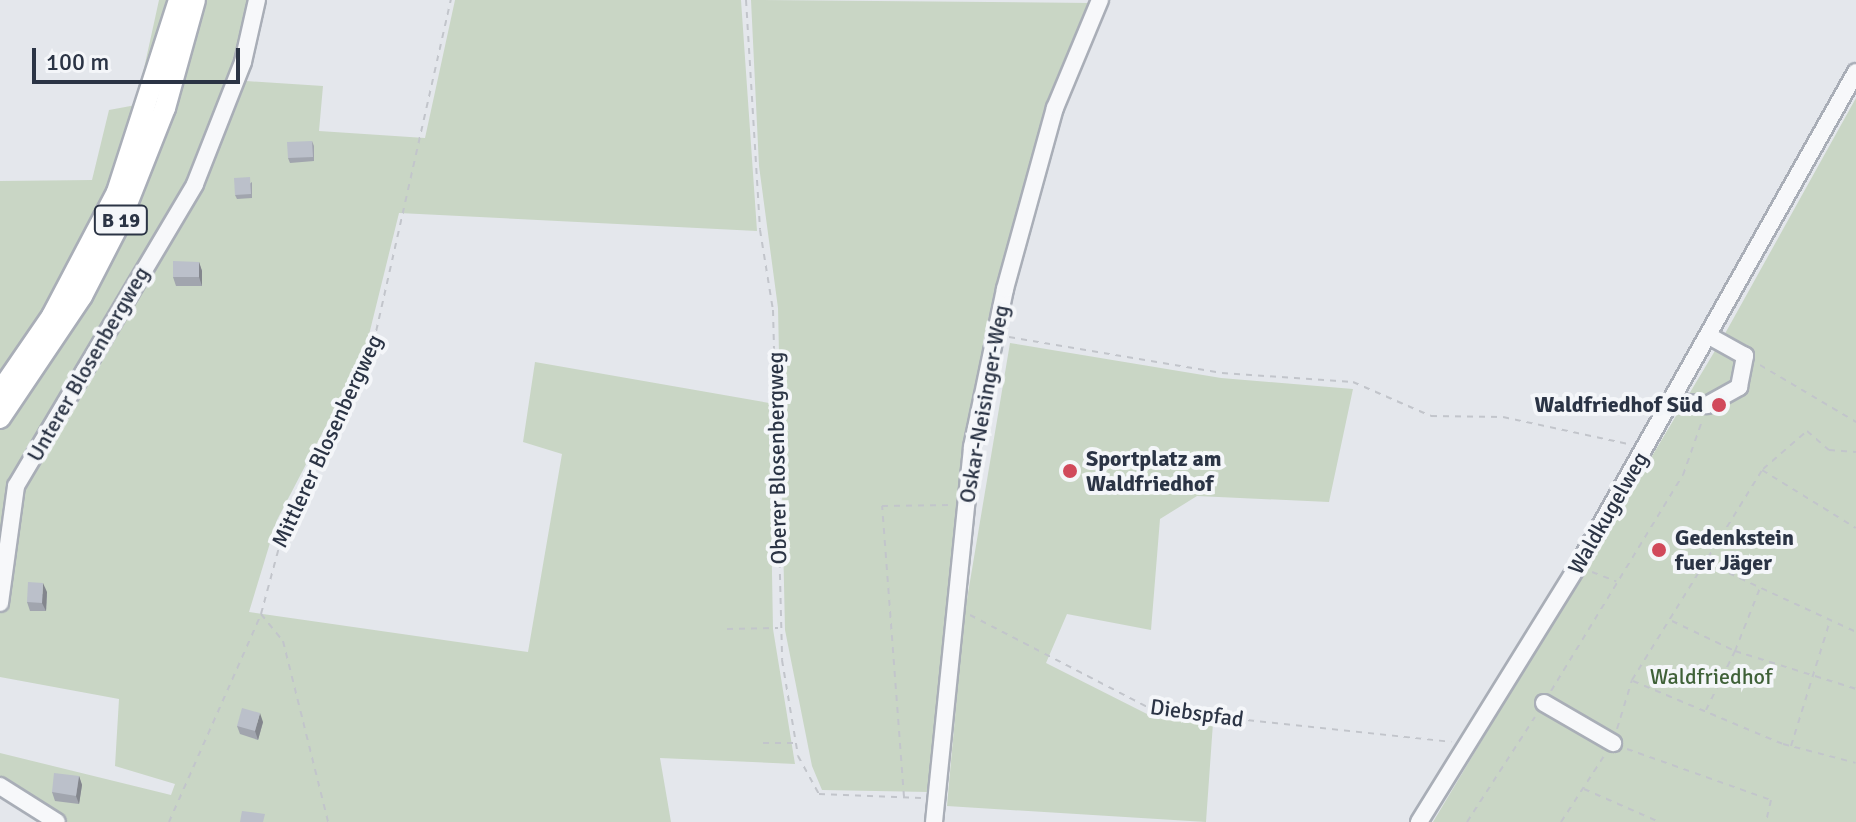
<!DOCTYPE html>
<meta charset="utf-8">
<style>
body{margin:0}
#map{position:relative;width:1856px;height:822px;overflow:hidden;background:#e4e7ec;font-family:Signika,sans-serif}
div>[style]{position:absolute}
.green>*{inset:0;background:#c9d6c5}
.path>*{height:2px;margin-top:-1px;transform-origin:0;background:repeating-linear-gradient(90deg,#c2c5cb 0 6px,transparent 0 12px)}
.roads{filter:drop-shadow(2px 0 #a9aeb7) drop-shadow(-2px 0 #a9aeb7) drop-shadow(0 2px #a9aeb7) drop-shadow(0 -2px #a9aeb7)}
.minor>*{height:16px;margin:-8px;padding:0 8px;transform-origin:8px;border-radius:8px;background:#f7f8fa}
.major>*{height:20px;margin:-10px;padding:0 10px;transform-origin:10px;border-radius:10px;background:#fff}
.wall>*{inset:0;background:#a1a5ae}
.shaded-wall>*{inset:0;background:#83868d}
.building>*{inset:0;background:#bbc0ca}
.dots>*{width:22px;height:22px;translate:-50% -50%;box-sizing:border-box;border:4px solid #f4f6f9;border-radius:50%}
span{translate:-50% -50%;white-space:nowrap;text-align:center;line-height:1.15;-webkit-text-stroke:8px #f4f6f9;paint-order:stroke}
.shield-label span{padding:2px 6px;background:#f4f6f9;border:2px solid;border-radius:6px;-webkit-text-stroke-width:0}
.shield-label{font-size:20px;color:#2b3445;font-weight:700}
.street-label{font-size:22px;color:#2b3445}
.poi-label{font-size:22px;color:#2b3445;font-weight:700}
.right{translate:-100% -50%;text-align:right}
.left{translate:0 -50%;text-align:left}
.park-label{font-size:22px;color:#3f6138}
.scale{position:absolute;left:32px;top:48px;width:208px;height:36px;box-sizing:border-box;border:4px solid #2b3445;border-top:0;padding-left:10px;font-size:24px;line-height:28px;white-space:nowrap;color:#2b3445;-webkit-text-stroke:6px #f4f6f9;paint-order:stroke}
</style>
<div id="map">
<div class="green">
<i style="clip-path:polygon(159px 0,253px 0,238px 69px,190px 189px,11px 491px,22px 496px,200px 185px,246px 81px,323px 86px,319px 131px,425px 138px,455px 0,741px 0,757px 231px,399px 213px,365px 351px,277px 520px,249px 612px,528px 652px,562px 454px,523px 442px,535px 362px,769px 403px,773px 629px,795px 764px,660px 758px,671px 822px,63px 822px,0 780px,0 753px,171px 795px,175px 784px,115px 766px,119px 699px,0 677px,0 181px,92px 180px,109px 110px,136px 105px)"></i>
<i style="clip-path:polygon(751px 0,1091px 3px,1052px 91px,985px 330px,992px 330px,929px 792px,822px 790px,812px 766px,785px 630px,778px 308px,759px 166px)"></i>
<i style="clip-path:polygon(1856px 98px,1856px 822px,1433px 822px,1722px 339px)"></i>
<i style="clip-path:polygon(1010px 343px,1221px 378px,1353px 389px,1329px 502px,1197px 496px,1160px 519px,1151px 630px,1067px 614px,1046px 663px,1151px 716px,1213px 723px,1206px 822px,947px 806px,964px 617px)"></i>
</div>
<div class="path">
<i style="left:746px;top:0;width:230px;rotate:86.5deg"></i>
<i style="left:760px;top:230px;width:81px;rotate:80.8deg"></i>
<i style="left:773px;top:310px;width:350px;rotate:88.5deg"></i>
<i style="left:782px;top:660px;width:97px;rotate:80.5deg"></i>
<i style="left:798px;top:756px;width:43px;rotate:61.1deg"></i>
<i style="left:819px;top:794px;width:102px;rotate:2.2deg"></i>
<i style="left:1009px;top:337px;width:216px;rotate:9.6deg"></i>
<i style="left:1222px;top:373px;width:131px;rotate:3.9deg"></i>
<i style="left:1353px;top:382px;width:85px;rotate:23.6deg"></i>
<i style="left:1431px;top:416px;width:72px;rotate:0.8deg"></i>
<i style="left:1503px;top:417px;width:128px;rotate:12.2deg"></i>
<i style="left:1760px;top:365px;width:112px;rotate:30.7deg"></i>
<i style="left:1763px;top:469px;width:58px;rotate:-40.8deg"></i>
<i style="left:1807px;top:431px;width:29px;rotate:41deg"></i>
<i style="left:1829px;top:450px;width:27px;rotate:4deg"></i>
<i style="left:1707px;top:563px;width:164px;rotate:24.8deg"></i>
<i style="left:1592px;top:572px;width:26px;rotate:21deg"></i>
<i style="left:261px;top:614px;width:35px;rotate:51deg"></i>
<i style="left:283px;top:641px;width:187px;rotate:76deg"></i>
<i style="left:970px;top:615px;width:206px;rotate:27.4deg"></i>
<i style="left:1153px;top:710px;width:300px;rotate:6.1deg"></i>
<i style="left:1672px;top:621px;width:70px;rotate:25.5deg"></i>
<i style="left:1735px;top:651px;width:68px;rotate:-68.4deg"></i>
<i style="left:727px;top:629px;width:51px;rotate:-1.1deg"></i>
<i style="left:1633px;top:681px;width:163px;rotate:22.8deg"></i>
<i style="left:1783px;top:744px;width:75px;rotate:14.6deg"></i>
<i style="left:1551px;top:691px;width:253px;rotate:-58.6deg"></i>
<i style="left:1683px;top:475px;width:57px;rotate:-70.6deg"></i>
<i style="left:1706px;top:710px;width:66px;rotate:-63.8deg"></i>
<i style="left:1735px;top:651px;width:127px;rotate:17.4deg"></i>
<i style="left:1617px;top:729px;width:51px;rotate:-73deg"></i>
<i style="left:1632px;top:680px;width:247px;rotate:-58.2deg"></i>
<i style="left:1762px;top:470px;width:110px;rotate:31.7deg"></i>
<i style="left:763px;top:743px;width:35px"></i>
<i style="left:1791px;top:746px;width:128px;rotate:-72.7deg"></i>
<i style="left:1627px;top:749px;width:153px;rotate:19.5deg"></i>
<i style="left:1771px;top:800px;width:23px;rotate:103deg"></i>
<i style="left:1584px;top:789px;width:82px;rotate:23.7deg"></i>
<i style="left:904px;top:797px;width:292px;rotate:-94.3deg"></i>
<i style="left:882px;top:506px;width:69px;rotate:-0.8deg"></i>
<i style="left:169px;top:822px;width:227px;rotate:-66.1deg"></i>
<i style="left:261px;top:614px;width:92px;rotate:-74.9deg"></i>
<i style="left:285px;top:525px;width:191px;rotate:-63.3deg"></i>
<i style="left:371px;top:354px;width:363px;rotate:-77.3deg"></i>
<i style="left:1467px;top:822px;width:125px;rotate:-57.1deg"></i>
<i style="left:1561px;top:822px;width:79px;rotate:-56.9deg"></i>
</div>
<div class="roads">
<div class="minor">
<i style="left:1672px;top:401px;width:35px;rotate:7deg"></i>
<i style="left:1707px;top:405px;width:37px;rotate:-29deg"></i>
<i style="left:1739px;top:387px;width:32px;rotate:-79deg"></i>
<i style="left:1745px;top:356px;width:39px;rotate:-151deg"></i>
<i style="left:0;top:603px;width:118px;rotate:-82.2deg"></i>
<i style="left:16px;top:486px;width:351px;rotate:-59.3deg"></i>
<i style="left:195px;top:184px;width:131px;rotate:-68.5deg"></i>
<i style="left:243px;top:62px;width:64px;rotate:-77.3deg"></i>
<i style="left:1544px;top:703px;width:80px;rotate:30.1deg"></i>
<i style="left:0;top:786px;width:67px;rotate:32.3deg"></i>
<i style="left:934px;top:822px;width:377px;rotate:-84.2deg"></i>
<i style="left:972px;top:447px;width:161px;rotate:-78.2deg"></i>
<i style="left:1005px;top:289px;width:188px;rotate:-74.6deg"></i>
<i style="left:1055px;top:108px;width:117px;rotate:-67.4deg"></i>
<i style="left:1419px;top:822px;width:300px;rotate:-58.2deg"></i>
<i style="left:1577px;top:567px;width:568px;rotate:-60.59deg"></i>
</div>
<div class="major">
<i style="left:0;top:392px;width:92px;rotate:-55.6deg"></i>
<i style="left:52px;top:316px;width:140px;rotate:-62.3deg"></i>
<i style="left:117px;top:192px;width:202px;rotate:-72.1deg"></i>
<i style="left:0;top:418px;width:147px;rotate:-56.1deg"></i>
<i style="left:82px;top:296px;width:81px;rotate:-62.8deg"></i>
<i style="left:119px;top:224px;width:125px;rotate:-68.4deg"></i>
<i style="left:165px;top:108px;width:112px;rotate:-74.5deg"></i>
</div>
</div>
<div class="wall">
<i style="clip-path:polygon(312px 141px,314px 146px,314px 161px,290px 163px,288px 158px)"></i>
<i style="clip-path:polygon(252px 182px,252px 198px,237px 199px,235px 195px)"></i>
<i style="clip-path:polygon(199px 262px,202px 271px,202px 286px,176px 286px,173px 277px)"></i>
<i style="clip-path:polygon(47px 592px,46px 611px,30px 611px,27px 602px)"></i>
<i style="clip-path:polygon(263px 722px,258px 740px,240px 734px,237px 726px)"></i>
<i style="clip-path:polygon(79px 776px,82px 785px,79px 804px,55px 801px,52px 792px)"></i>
</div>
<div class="shaded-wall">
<i style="clip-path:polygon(199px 262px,202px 271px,202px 286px,199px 277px)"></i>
<i style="clip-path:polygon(43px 583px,47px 592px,46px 611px,42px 603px)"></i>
<i style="clip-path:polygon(260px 713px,263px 722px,258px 740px,255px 731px)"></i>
<i style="clip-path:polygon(79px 776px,82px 785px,79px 804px,76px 796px)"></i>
</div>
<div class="building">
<i style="clip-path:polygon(312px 141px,313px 157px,288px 158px,287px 142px)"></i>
<i style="clip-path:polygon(250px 177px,251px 194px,235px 195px,234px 178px)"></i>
<i style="clip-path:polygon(173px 261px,199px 262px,199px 277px,173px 277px)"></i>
<i style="clip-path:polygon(28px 582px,43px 583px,42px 603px,27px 602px)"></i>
<i style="clip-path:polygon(242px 708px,260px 713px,255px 731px,237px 726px)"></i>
<i style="clip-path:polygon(54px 773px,79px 776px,76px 796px,52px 792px)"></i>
<i style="clip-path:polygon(242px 811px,265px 814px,263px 822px,240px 822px)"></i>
</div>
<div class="dots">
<i style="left:1719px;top:405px;background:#d1495b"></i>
<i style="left:1070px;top:471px;background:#d1495b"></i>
<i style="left:1659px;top:550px;background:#d1495b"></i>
</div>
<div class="shield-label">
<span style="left:121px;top:220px">B 19</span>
</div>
<div class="street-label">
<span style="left:88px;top:364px;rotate:-60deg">Unterer Blosenbergweg</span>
<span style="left:984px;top:404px;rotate:-80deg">Oskar-Neisinger-Weg</span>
<span style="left:327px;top:441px;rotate:-65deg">Mittlerer Blosenbergweg</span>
<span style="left:777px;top:458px;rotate:-91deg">Oberer Blosenbergweg</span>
<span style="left:1608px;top:513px;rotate:-60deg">Waldkugelweg</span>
<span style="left:1197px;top:713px;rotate:8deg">Diebspfad</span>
</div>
<div class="poi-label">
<span class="right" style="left:1703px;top:405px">Waldfriedhof Süd</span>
<span class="left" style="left:1086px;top:471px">Sportplatz am<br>Waldfriedhof</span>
<span class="left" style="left:1675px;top:550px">Gedenkstein<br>fuer Jäger</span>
</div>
<div class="park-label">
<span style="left:1711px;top:677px">Waldfriedhof</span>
</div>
<div class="scale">100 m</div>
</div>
